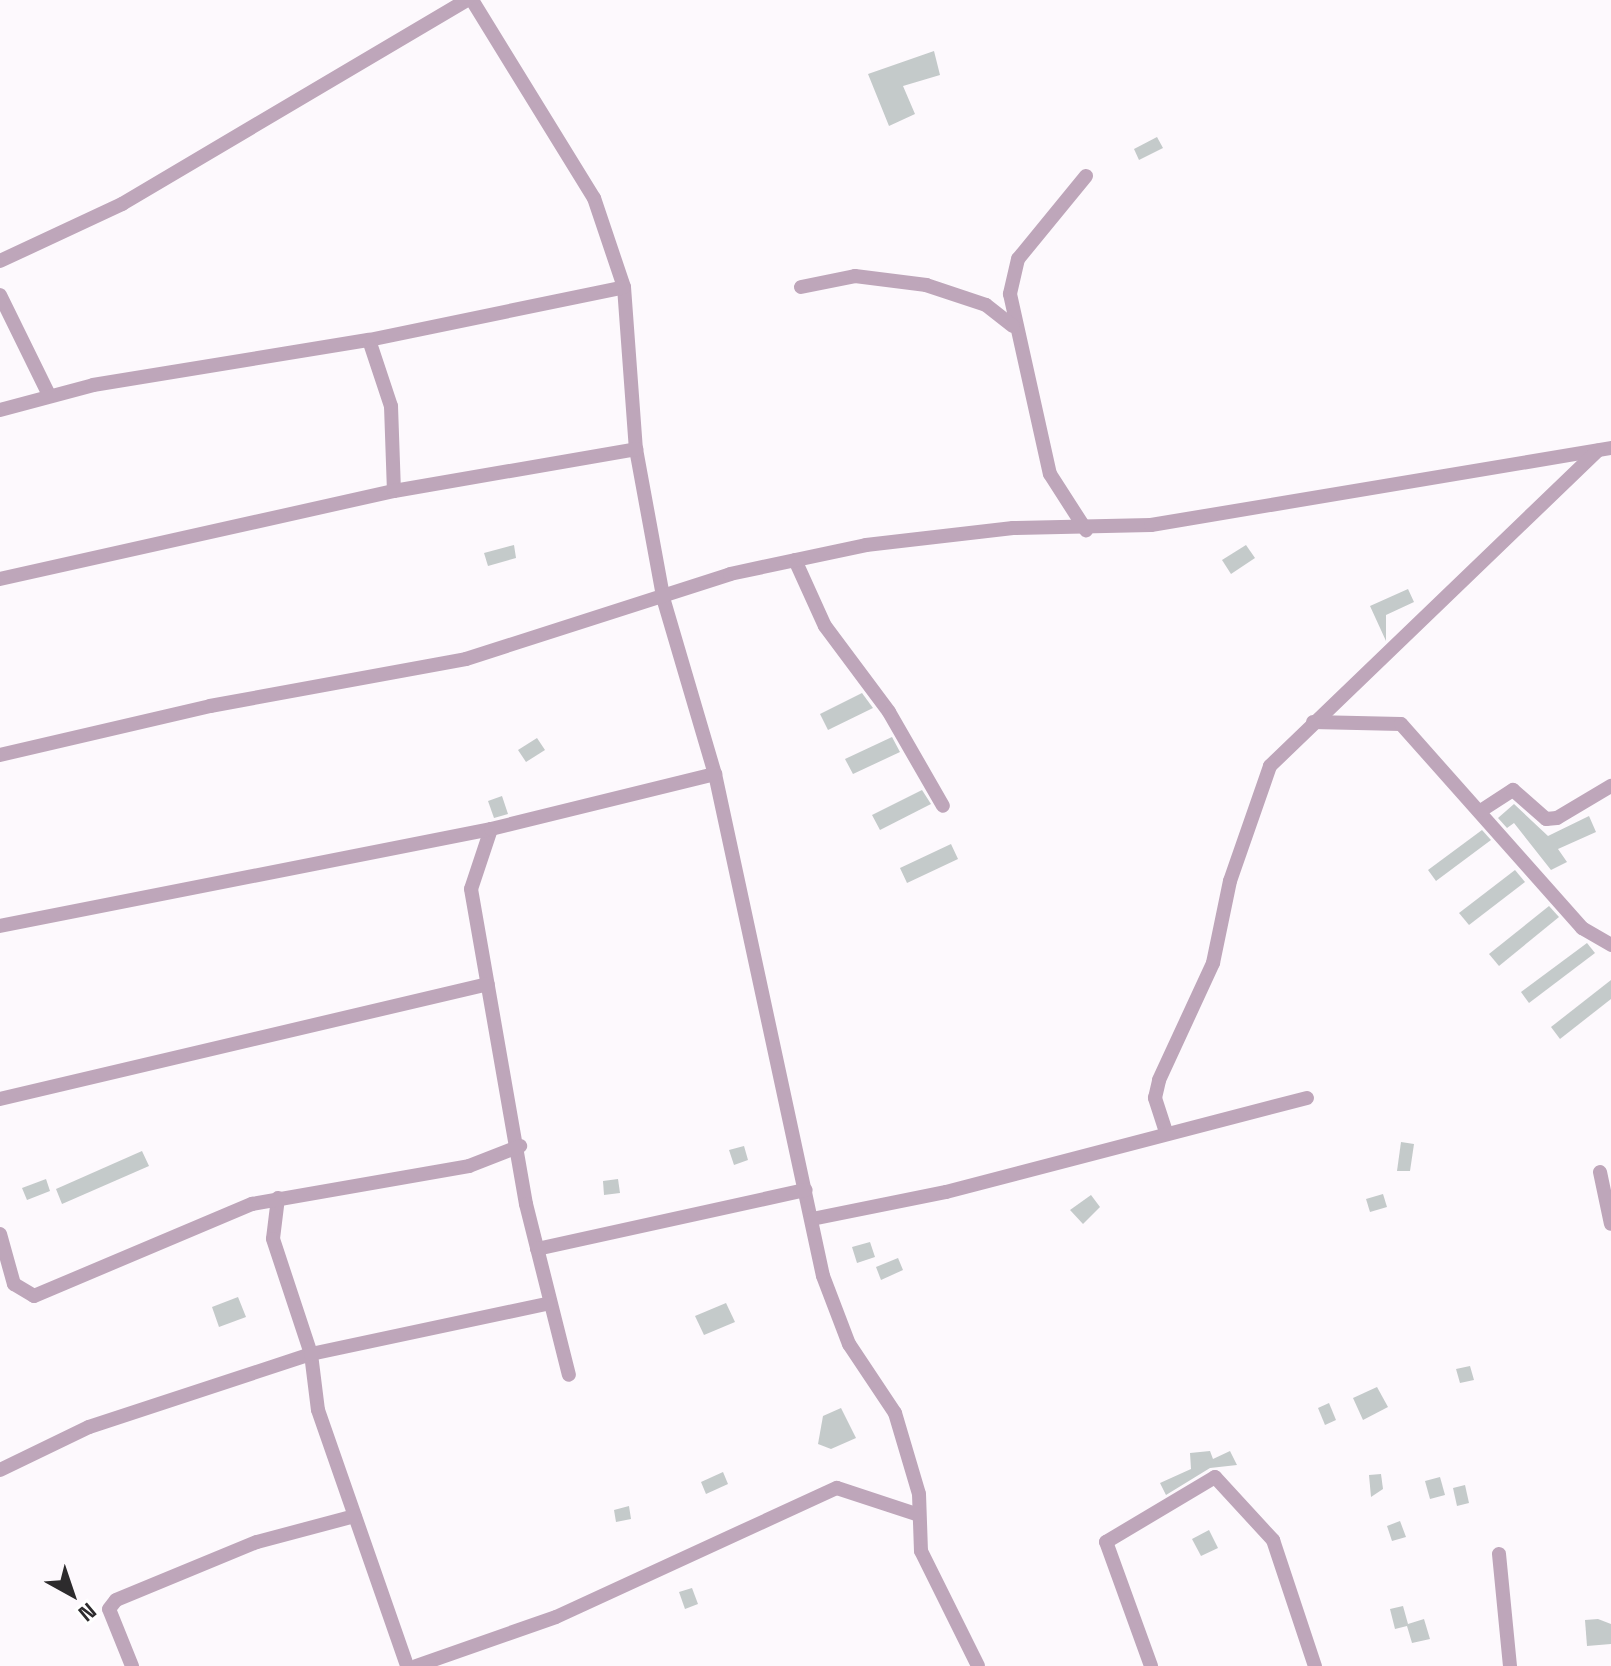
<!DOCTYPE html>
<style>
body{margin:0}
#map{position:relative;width:1611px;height:1666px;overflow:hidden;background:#fdf9fd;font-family:"Space Grotesk",sans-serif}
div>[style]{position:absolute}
.building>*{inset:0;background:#c4caca}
.minor>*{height:14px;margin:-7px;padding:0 7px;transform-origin:7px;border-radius:7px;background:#bea6ba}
span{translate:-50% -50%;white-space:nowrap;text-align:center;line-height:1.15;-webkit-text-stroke:8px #fff;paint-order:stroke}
.north{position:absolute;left:32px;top:1554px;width:80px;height:80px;-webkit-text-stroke:6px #fff;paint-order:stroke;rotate:140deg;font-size:22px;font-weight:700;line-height:32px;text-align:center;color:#2d2b2d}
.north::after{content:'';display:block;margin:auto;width:28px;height:36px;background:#2d2b2d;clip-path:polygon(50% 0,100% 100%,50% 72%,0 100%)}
</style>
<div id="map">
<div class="building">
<i style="clip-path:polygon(934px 51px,940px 75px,903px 86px,915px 114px,889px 126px,868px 74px)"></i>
<i style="clip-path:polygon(1157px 137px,1163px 148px,1139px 160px,1134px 149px)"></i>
<i style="clip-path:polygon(514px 545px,516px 558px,488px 566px,484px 553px)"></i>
<i style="clip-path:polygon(1246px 545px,1255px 558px,1231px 574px,1222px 560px)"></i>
<i style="clip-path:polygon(1408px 589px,1414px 602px,1386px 615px,1386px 641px,1370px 606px)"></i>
<i style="clip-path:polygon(862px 693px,873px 708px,828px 730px,820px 714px)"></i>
<i style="clip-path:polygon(892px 737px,900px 752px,853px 774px,845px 759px)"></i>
<i style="clip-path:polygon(537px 738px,545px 750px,526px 762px,518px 750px)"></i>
<i style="clip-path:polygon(922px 790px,931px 804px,880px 830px,872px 815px)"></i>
<i style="clip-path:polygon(502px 796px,508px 814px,494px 818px,488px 801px)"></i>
<i style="clip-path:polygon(1514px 804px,1548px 836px,1589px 816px,1596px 832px,1558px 849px,1567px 862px,1551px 870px,1514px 823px,1507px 828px,1498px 818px)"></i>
<i style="clip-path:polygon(1482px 830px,1491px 840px,1436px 881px,1428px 870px)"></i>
<i style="clip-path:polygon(951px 844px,958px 859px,907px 883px,900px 868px)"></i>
<i style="clip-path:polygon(1515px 870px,1525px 882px,1469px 925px,1459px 913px)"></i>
<i style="clip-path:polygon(1549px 906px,1559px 917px,1499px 966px,1489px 954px)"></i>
<i style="clip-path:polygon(1587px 943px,1595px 953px,1529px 1003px,1521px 992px)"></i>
<i style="clip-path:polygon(1611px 980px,1611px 999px,1560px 1039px,1551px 1027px)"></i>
<i style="clip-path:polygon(1401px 1142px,1414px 1144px,1410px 1171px,1397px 1171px)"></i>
<i style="clip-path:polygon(744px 1146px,748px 1160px,734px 1165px,729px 1150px)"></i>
<i style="clip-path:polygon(142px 1151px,149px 1166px,62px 1204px,56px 1189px)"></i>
<i style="clip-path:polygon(46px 1179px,50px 1191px,27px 1200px,22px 1188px)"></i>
<i style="clip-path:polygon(618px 1179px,620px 1193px,604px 1195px,603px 1181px)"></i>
<i style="clip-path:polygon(1383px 1194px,1387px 1207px,1370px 1212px,1366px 1199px)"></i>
<i style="clip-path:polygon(1091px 1195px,1100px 1207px,1083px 1224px,1070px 1210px)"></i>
<i style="clip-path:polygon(870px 1242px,875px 1257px,857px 1263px,852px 1247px)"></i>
<i style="clip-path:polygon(898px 1258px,903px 1270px,881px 1280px,876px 1267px)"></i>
<i style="clip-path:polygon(238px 1297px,246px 1317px,219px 1327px,212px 1307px)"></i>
<i style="clip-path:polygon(726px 1303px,735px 1322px,704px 1335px,695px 1316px)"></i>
<i style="clip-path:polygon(1470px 1366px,1474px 1380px,1460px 1383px,1456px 1369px)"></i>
<i style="clip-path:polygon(1377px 1387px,1388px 1407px,1363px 1420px,1353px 1398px)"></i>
<i style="clip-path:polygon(1329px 1403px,1336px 1420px,1325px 1425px,1318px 1408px)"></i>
<i style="clip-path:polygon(841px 1408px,856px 1438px,831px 1449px,818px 1444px,823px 1416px)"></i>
<i style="clip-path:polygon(1210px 1451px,1213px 1459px,1230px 1451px,1237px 1465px,1210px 1468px,1166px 1495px,1160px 1483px,1191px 1469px,1190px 1453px)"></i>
<i style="clip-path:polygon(723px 1472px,728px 1484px,706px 1494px,701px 1482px)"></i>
<i style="clip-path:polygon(1381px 1474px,1383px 1489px,1371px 1497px,1369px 1475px)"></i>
<i style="clip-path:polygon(1440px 1477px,1445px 1495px,1430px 1499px,1425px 1481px)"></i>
<i style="clip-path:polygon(1465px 1485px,1469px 1503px,1457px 1506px,1453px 1488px)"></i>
<i style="clip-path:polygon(629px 1506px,631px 1519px,616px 1522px,614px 1510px)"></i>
<i style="clip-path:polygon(1400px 1521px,1406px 1537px,1392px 1541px,1387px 1526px)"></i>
<i style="clip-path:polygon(1209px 1530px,1218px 1548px,1201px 1556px,1192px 1539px)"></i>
<i style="clip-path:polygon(692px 1588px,698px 1604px,685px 1609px,679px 1592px)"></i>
<i style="clip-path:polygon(1403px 1606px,1408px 1624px,1424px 1619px,1430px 1639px,1412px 1643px,1407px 1626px,1395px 1629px,1390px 1609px)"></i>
<i style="clip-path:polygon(1598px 1619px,1611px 1624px,1611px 1644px,1587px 1646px,1585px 1620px)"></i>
</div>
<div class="minor">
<i style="left:472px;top:0;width:233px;rotate:58.4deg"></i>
<i style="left:594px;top:198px;width:94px;rotate:71.4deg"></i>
<i style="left:624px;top:287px;width:162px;rotate:85.8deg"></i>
<i style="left:636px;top:449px;width:155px;rotate:79.6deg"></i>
<i style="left:664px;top:601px;width:180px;rotate:73.6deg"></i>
<i style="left:715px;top:774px;width:513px;rotate:77.86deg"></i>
<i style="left:823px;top:1276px;width:73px;rotate:69.1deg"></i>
<i style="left:849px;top:1344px;width:83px;rotate:56.3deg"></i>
<i style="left:895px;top:1413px;width:84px;rotate:73.5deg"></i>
<i style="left:919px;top:1494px;width:57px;rotate:88deg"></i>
<i style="left:921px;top:1551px;width:128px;rotate:63.6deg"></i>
<i style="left:1086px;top:176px;width:107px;rotate:129.3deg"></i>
<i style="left:1018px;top:259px;width:36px;rotate:103deg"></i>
<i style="left:1010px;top:294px;width:184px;rotate:77.5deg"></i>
<i style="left:1050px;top:474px;width:67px;rotate:57.3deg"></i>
<i style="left:0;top:261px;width:135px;rotate:-25deg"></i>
<i style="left:122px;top:204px;width:401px;rotate:-30.6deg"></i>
<i style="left:801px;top:287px;width:55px;rotate:-11.5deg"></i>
<i style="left:855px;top:276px;width:72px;rotate:7.2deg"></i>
<i style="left:926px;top:285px;width:63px;rotate:18.4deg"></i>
<i style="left:986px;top:305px;width:34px;rotate:38deg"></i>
<i style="left:0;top:295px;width:111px;rotate:63.9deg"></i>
<i style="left:369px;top:340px;width:70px;rotate:71.6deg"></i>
<i style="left:391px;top:406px;width:85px;rotate:88deg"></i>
<i style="left:0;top:410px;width:96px;rotate:-15deg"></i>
<i style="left:93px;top:385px;width:280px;rotate:-9.3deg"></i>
<i style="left:369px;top:340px;width:260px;rotate:-11.7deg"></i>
<i style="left:795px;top:560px;width:72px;rotate:65.6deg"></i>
<i style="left:825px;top:626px;width:107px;rotate:53.3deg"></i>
<i style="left:889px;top:712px;width:108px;rotate:60.1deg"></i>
<i style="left:0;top:579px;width:404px;rotate:-12.6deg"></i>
<i style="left:394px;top:491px;width:246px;rotate:-9.8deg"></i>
<i style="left:1313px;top:722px;width:88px;rotate:1.3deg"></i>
<i style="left:1401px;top:724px;width:273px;rotate:48.4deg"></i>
<i style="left:1582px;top:928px;width:34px;rotate:30deg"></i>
<i style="left:0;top:755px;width:216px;rotate:-13.1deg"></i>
<i style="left:210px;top:706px;width:260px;rotate:-10.4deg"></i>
<i style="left:466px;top:659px;width:277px;rotate:-17.8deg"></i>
<i style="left:730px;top:574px;width:139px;rotate:-12deg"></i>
<i style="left:866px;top:545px;width:148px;rotate:-6.6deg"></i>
<i style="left:1013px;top:528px;width:138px;rotate:-1.2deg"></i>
<i style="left:1151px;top:525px;width:466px;rotate:-9.5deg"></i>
<i style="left:1482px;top:810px;width:37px;rotate:-33deg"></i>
<i style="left:1513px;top:790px;width:44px;rotate:41.3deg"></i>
<i style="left:1546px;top:819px;width:11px;rotate:-5deg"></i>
<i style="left:1557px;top:818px;width:63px;rotate:-30.7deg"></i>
<i style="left:491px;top:829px;width:63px;rotate:108.4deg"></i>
<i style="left:471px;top:889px;width:320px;rotate:80.1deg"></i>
<i style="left:526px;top:1204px;width:176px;rotate:75.9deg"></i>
<i style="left:0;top:926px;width:500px;rotate:-11.18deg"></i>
<i style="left:491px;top:829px;width:231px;rotate:-13.8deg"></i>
<i style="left:0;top:1099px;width:501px;rotate:-13.26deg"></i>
<i style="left:1166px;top:1132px;width:36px;rotate:-108deg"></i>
<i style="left:1155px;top:1098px;width:18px;rotate:-77deg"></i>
<i style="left:1159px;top:1080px;width:129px;rotate:-65.2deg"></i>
<i style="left:1213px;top:963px;width:84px;rotate:-78.3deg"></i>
<i style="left:1230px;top:881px;width:122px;rotate:-70.8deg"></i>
<i style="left:1270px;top:766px;width:455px;rotate:-43.9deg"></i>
<i style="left:1600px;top:1172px;width:53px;rotate:78.1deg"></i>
<i style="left:278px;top:1198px;width:41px;rotate:97deg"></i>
<i style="left:273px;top:1239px;width:121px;rotate:71.7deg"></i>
<i style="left:311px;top:1354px;width:56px;rotate:82.9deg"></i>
<i style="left:318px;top:1410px;width:271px;rotate:70.8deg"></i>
<i style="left:812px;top:1219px;width:137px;rotate:-11.4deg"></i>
<i style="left:946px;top:1192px;width:373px;rotate:-14.6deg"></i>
<i style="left:0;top:1234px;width:52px;rotate:74.4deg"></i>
<i style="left:14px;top:1284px;width:23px;rotate:31deg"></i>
<i style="left:34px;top:1296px;width:237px;rotate:-22.9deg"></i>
<i style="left:252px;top:1204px;width:220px;rotate:-9.9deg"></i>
<i style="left:469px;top:1166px;width:55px;rotate:-21.4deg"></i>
<i style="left:537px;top:1249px;width:275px;rotate:-12.4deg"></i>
<i style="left:0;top:1470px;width:99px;rotate:-25.8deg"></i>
<i style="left:89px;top:1427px;width:234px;rotate:-18.2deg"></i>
<i style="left:311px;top:1354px;width:244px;rotate:-12deg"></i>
<i style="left:1499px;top:1554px;width:113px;rotate:84.4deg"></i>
<i style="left:132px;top:1666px;width:61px;rotate:-112deg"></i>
<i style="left:109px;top:1609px;width:11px;rotate:-52deg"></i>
<i style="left:116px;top:1600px;width:152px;rotate:-22.4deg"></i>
<i style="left:257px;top:1542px;width:101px;rotate:-14.9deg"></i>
<i style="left:416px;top:1666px;width:148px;rotate:-19.3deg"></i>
<i style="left:556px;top:1617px;width:309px;rotate:-24.7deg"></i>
<i style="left:837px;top:1488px;width:86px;rotate:18.2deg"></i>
<i style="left:1151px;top:1666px;width:132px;rotate:-109.9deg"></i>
<i style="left:1106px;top:1542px;width:127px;rotate:-30.8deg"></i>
<i style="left:1215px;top:1477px;width:86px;rotate:47.4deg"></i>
<i style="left:1273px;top:1540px;width:133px;rotate:71.6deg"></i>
</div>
<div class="north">N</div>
</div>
